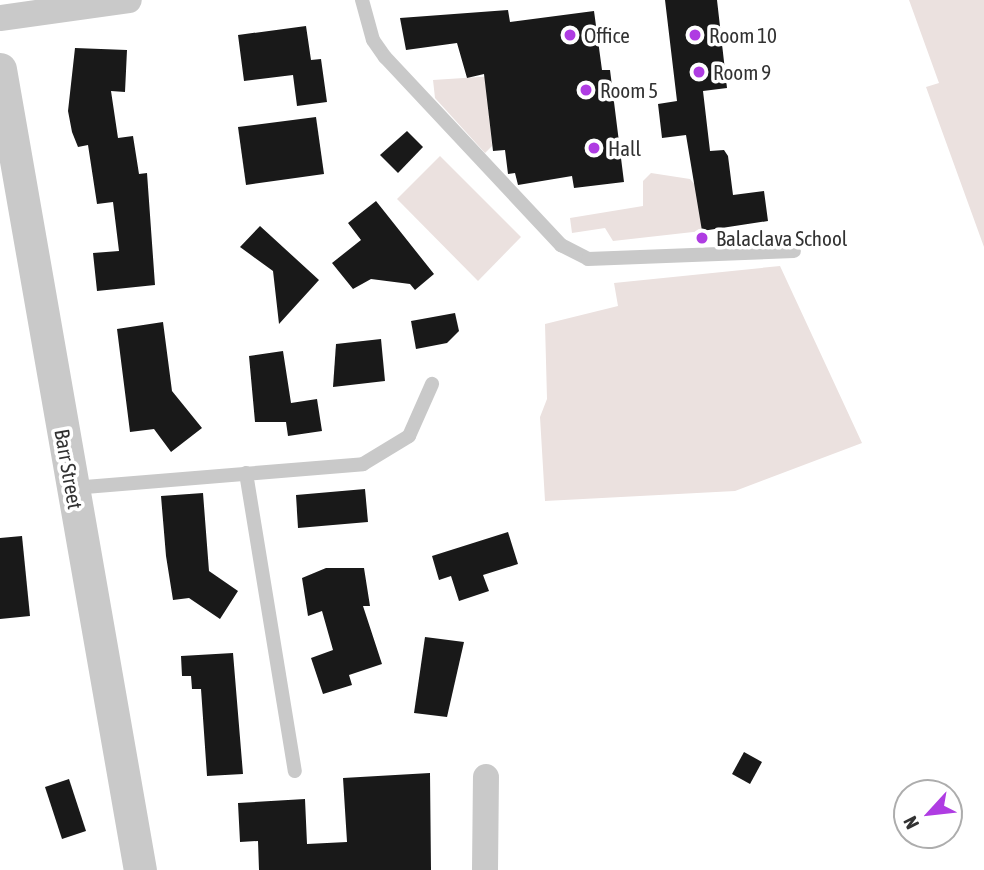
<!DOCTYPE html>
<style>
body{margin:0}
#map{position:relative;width:984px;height:870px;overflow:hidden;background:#fff;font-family:"Asap Condensed",sans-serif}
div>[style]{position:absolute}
.green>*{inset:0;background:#ebe1df}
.building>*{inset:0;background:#191919}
.service>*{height:14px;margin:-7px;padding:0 7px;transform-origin:7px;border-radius:7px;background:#c9c9c9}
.minor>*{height:26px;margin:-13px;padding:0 13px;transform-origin:13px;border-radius:13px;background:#c9c9c9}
.tertiary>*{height:33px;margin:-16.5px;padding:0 16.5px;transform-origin:16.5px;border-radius:16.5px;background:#c9c9c9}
.dots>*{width:19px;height:19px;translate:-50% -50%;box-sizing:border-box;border:4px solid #fff;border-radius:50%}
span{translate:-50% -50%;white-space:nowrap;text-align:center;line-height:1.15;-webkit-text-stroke:7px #fff;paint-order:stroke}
.poi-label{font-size:21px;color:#323232}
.left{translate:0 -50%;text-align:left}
.street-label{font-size:21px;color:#323232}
.north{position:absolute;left:893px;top:779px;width:70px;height:70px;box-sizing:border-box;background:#fff;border:2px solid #adadad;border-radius:50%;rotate:243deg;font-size:19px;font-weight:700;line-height:28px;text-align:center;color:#323232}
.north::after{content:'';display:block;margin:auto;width:24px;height:32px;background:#af3ce2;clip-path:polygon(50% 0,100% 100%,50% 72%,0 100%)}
</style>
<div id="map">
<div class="green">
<i style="clip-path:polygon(909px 0,984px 0,984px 247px,926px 87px,939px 83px)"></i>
<i style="clip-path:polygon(527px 74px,488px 104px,492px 146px,485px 153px,435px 98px,433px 80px)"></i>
<i style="clip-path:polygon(440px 156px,521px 237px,478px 281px,397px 199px)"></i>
<i style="clip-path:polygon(651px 173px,690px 179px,696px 186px,702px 231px,613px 241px,605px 228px,572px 233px,570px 218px,643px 206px,643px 181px)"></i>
<i style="clip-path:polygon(780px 266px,862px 443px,735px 491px,545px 501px,540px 417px,547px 399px,545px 324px,618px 306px,614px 283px)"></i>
</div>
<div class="building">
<i style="clip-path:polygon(665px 0,717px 0,727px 88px,703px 91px,710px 151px,724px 150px,728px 156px,733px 195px,764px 191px,768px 221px,702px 231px,686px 135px,662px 138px,658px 104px,677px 101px)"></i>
<i style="clip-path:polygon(508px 10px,510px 22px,594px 11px,602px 70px,610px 70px,624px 182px,574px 188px,572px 176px,518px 185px,515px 173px,508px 174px,505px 150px,493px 151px,484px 74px,467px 78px,457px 43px,406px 50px,400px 18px)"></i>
<i style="clip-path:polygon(306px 26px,311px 60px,321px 59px,327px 102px,297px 106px,293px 75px,244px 81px,238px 35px)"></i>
<i style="clip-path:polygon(75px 48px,127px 50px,125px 92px,111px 91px,118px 138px,133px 136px,139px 174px,147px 173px,155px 285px,97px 291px,93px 253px,119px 251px,113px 202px,97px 204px,88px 145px,78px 147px,72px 132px,68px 111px)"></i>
<i style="clip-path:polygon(316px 117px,324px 174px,246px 185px,238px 127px)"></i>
<i style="clip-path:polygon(407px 131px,423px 147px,398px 173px,380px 155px)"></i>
<i style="clip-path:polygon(376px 201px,434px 274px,415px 290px,410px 284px,371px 279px,353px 289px,332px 263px,361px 240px,348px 223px)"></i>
<i style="clip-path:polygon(260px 226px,319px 280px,279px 324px,273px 271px,240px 247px)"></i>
<i style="clip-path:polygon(455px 313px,459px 331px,447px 343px,416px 349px,411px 321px)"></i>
<i style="clip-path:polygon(163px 322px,172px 391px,202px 428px,171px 452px,154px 429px,130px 432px,117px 329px)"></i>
<i style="clip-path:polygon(381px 339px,385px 381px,333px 387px,336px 344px)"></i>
<i style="clip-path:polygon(283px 351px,291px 403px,317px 399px,322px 431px,288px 436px,286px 422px,255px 422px,249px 356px)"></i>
<i style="clip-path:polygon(365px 489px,368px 522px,298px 528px,296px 495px)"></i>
<i style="clip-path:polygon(203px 493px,209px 571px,238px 591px,220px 619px,189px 598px,173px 600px,166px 556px,161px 496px)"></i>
<i style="clip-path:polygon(508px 532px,518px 564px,483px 575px,489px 591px,459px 601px,451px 576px,439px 580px,432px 556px)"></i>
<i style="clip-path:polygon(22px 536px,30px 616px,0 619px,0 538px)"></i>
<i style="clip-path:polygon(326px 568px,364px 568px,370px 606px,363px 606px,382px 664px,349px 675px,352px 685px,323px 694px,311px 658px,333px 650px,322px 611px,308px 616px,302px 578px)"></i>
<i style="clip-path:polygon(425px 637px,464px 642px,447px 717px,414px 713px)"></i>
<i style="clip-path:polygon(233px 653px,243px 774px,207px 776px,201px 689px,192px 689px,191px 676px,182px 676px,181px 656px)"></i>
<i style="clip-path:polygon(744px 752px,762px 762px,750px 784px,732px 774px)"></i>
<i style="clip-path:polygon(430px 773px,431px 870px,259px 870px,258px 841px,240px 842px,238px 803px,305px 799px,307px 844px,347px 842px,343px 778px)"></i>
<i style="clip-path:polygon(69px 779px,86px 831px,62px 839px,45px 787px)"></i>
</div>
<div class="service">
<i style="left:362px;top:0;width:41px;rotate:74.6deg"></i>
<i style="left:373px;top:40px;width:21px;rotate:55deg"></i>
<i style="left:385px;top:57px;width:258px;rotate:46.9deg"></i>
<i style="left:561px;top:245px;width:30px;rotate:27deg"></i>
<i style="left:588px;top:259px;width:206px;rotate:-2.2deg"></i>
<i style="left:246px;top:473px;width:302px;rotate:80.7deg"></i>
<i style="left:73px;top:488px;width:291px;rotate:-4.7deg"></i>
<i style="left:363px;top:464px;width:54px;rotate:-31.3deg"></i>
<i style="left:409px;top:436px;width:57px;rotate:-66.1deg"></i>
</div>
<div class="minor">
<i style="left:0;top:18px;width:130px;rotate:-7.9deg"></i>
<i style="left:485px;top:870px;width:93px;rotate:-89.4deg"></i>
</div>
<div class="tertiary">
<i style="left:0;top:69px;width:813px;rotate:80.09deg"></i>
</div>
<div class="dots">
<i style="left:570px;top:35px;background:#af3ce2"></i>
<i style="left:695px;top:35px;background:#af3ce2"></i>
<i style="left:699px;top:72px;background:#af3ce2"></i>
<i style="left:586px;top:90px;background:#af3ce2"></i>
<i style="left:594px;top:148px;background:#af3ce2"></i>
<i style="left:702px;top:238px;background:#af3ce2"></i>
</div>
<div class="poi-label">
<span class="left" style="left:584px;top:35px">Office</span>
<span class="left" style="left:709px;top:35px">Room 10</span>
<span class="left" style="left:713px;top:72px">Room 9</span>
<span class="left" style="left:600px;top:90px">Room 5</span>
<span class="left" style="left:608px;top:148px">Hall</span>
<span class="left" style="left:716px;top:238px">Balaclava School</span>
</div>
<div class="street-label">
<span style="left:69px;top:469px;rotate:80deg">Barr Street</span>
</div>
<div class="north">N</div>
</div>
